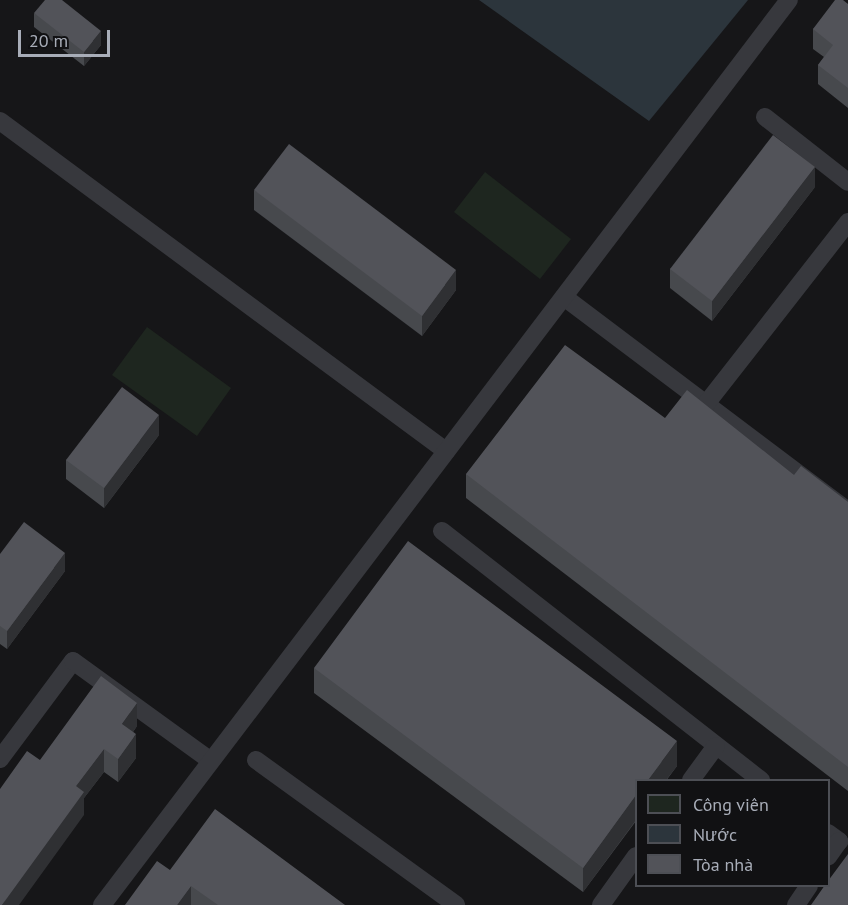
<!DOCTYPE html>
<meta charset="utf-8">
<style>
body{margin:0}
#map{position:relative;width:848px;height:905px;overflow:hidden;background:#161618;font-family:"PT Sans",sans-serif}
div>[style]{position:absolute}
.green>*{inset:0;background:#1e261f}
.water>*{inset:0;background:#2c353c}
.service>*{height:18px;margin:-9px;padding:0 9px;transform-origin:9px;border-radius:9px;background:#37383d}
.wall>*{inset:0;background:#47494d}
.shaded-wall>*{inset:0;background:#2f3033}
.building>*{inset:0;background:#525359}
span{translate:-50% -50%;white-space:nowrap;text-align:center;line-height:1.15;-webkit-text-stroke:4.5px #111113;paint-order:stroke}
.legend{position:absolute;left:635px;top:779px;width:195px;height:108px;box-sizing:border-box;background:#111113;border:2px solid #4d4f55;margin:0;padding:8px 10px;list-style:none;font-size:18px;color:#a8adb8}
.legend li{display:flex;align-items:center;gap:12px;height:30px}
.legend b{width:30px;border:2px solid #4d4f55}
.scale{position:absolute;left:18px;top:30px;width:92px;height:27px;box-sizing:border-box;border:3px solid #a8adb8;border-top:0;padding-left:8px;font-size:18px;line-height:21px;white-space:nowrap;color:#a8adb8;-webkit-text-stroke:4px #111113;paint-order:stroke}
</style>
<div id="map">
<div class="green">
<i style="clip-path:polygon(485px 172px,571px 239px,540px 279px,454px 212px)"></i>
<i style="clip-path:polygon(147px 327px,231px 388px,197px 436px,112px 375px)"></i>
</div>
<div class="water">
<i style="clip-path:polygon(479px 0,748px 0,649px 121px)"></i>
</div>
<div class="service">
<i style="left:765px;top:117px;width:105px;rotate:38.1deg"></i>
<i style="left:0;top:121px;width:555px;rotate:36.5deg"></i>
<i style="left:564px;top:297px;width:356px;rotate:37deg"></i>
<i style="left:706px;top:404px;width:231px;rotate:-52deg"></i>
<i style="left:442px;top:531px;width:405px;rotate:38deg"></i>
<i style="left:0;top:759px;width:122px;rotate:-53.3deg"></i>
<i style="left:73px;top:661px;width:170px;rotate:35.9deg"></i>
<i style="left:256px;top:760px;width:247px;rotate:35.9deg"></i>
<i style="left:691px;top:780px;width:42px;rotate:-53.7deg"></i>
<i style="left:828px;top:833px;width:14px;rotate:36deg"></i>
<i style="left:839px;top:841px;width:19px;rotate:125deg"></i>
<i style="left:102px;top:905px;width:1136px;rotate:-52.8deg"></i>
<i style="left:601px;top:905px;width:60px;rotate:-54.5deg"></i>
<i style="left:796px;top:905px;width:23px;rotate:-56deg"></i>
</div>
<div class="wall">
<i style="clip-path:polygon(848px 4px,848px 108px,818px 84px,818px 65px,824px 57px,813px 49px,813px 29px)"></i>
<i style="clip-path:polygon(34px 13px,101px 45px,84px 66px,34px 27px)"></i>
<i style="clip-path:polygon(815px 187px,712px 321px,670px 288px,670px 269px)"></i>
<i style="clip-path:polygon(254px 190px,456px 290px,422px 336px,254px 210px)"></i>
<i style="clip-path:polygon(665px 418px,794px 475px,848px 502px,848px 791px,466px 498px,466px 474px)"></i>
<i style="clip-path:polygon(159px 435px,104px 508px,66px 479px,66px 460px)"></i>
<i style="clip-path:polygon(0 554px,65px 571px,7px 649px,0 644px)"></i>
<i style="clip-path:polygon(314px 668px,677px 766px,583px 892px,314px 693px)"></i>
<i style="clip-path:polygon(137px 726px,133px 732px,136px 758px,118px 782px,104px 772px,84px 798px,84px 815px,40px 760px)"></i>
<i style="clip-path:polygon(170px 870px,345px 905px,125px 905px)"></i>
</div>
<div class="shaded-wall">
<i style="clip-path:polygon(101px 31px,101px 45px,84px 66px,84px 52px)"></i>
<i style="clip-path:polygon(815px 167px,815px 187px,712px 321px,712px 301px)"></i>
<i style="clip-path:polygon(456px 270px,456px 290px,422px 336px,422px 316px)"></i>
<i style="clip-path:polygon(159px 415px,159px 435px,104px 508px,104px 488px)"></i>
<i style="clip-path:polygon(65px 553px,65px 571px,7px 649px,7px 631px)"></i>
<i style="clip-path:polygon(137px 703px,137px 726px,122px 748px,122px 724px)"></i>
<i style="clip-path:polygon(136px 734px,136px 758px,118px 782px,118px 759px)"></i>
<i style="clip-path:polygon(677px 741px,677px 766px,666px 780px,648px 780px)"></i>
<i style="clip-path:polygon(104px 749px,104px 772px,84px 798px,84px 815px,19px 905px,2px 905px,76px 786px)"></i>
<i style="clip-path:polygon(636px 795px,636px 820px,583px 892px,583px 868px)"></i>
<i style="clip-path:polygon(191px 886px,191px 905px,177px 905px)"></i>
</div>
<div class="building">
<i style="clip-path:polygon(45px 0,62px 0,101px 31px,84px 52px,34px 13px)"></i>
<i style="clip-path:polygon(835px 0,843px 0,848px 4px,848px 88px,818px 65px,833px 45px,813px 29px)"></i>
<i style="clip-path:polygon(773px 135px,815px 167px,712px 301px,670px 269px)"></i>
<i style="clip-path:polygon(289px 144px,456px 270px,422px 316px,254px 190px)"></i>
<i style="clip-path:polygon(565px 345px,665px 418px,687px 390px,794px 475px,801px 466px,848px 502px,848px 767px,466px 474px)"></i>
<i style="clip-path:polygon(122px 387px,159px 415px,104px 488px,66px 460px)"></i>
<i style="clip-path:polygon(24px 522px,65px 553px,7px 631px,0 626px,0 554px)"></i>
<i style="clip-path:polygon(408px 541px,677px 741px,648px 780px,636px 780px,636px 795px,583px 868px,314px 668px)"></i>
<i style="clip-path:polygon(101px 676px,137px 703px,122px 724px,136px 734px,118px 759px,104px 749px,76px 786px,84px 792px,2px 905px,0 905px,0 789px,27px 751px,40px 760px)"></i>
<i style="clip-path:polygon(215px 809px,345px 905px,218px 905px,191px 886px,177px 905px,125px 905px,157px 861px,170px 870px)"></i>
<i style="clip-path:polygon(848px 854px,848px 905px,811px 905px,825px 885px,828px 885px,828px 881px)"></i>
</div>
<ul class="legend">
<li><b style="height:16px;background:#1e261f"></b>Công viên</li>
<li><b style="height:16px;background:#2c353c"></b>Nước</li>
<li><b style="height:16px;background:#525359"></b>Tòa nhà</li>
</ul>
<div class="scale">20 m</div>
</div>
